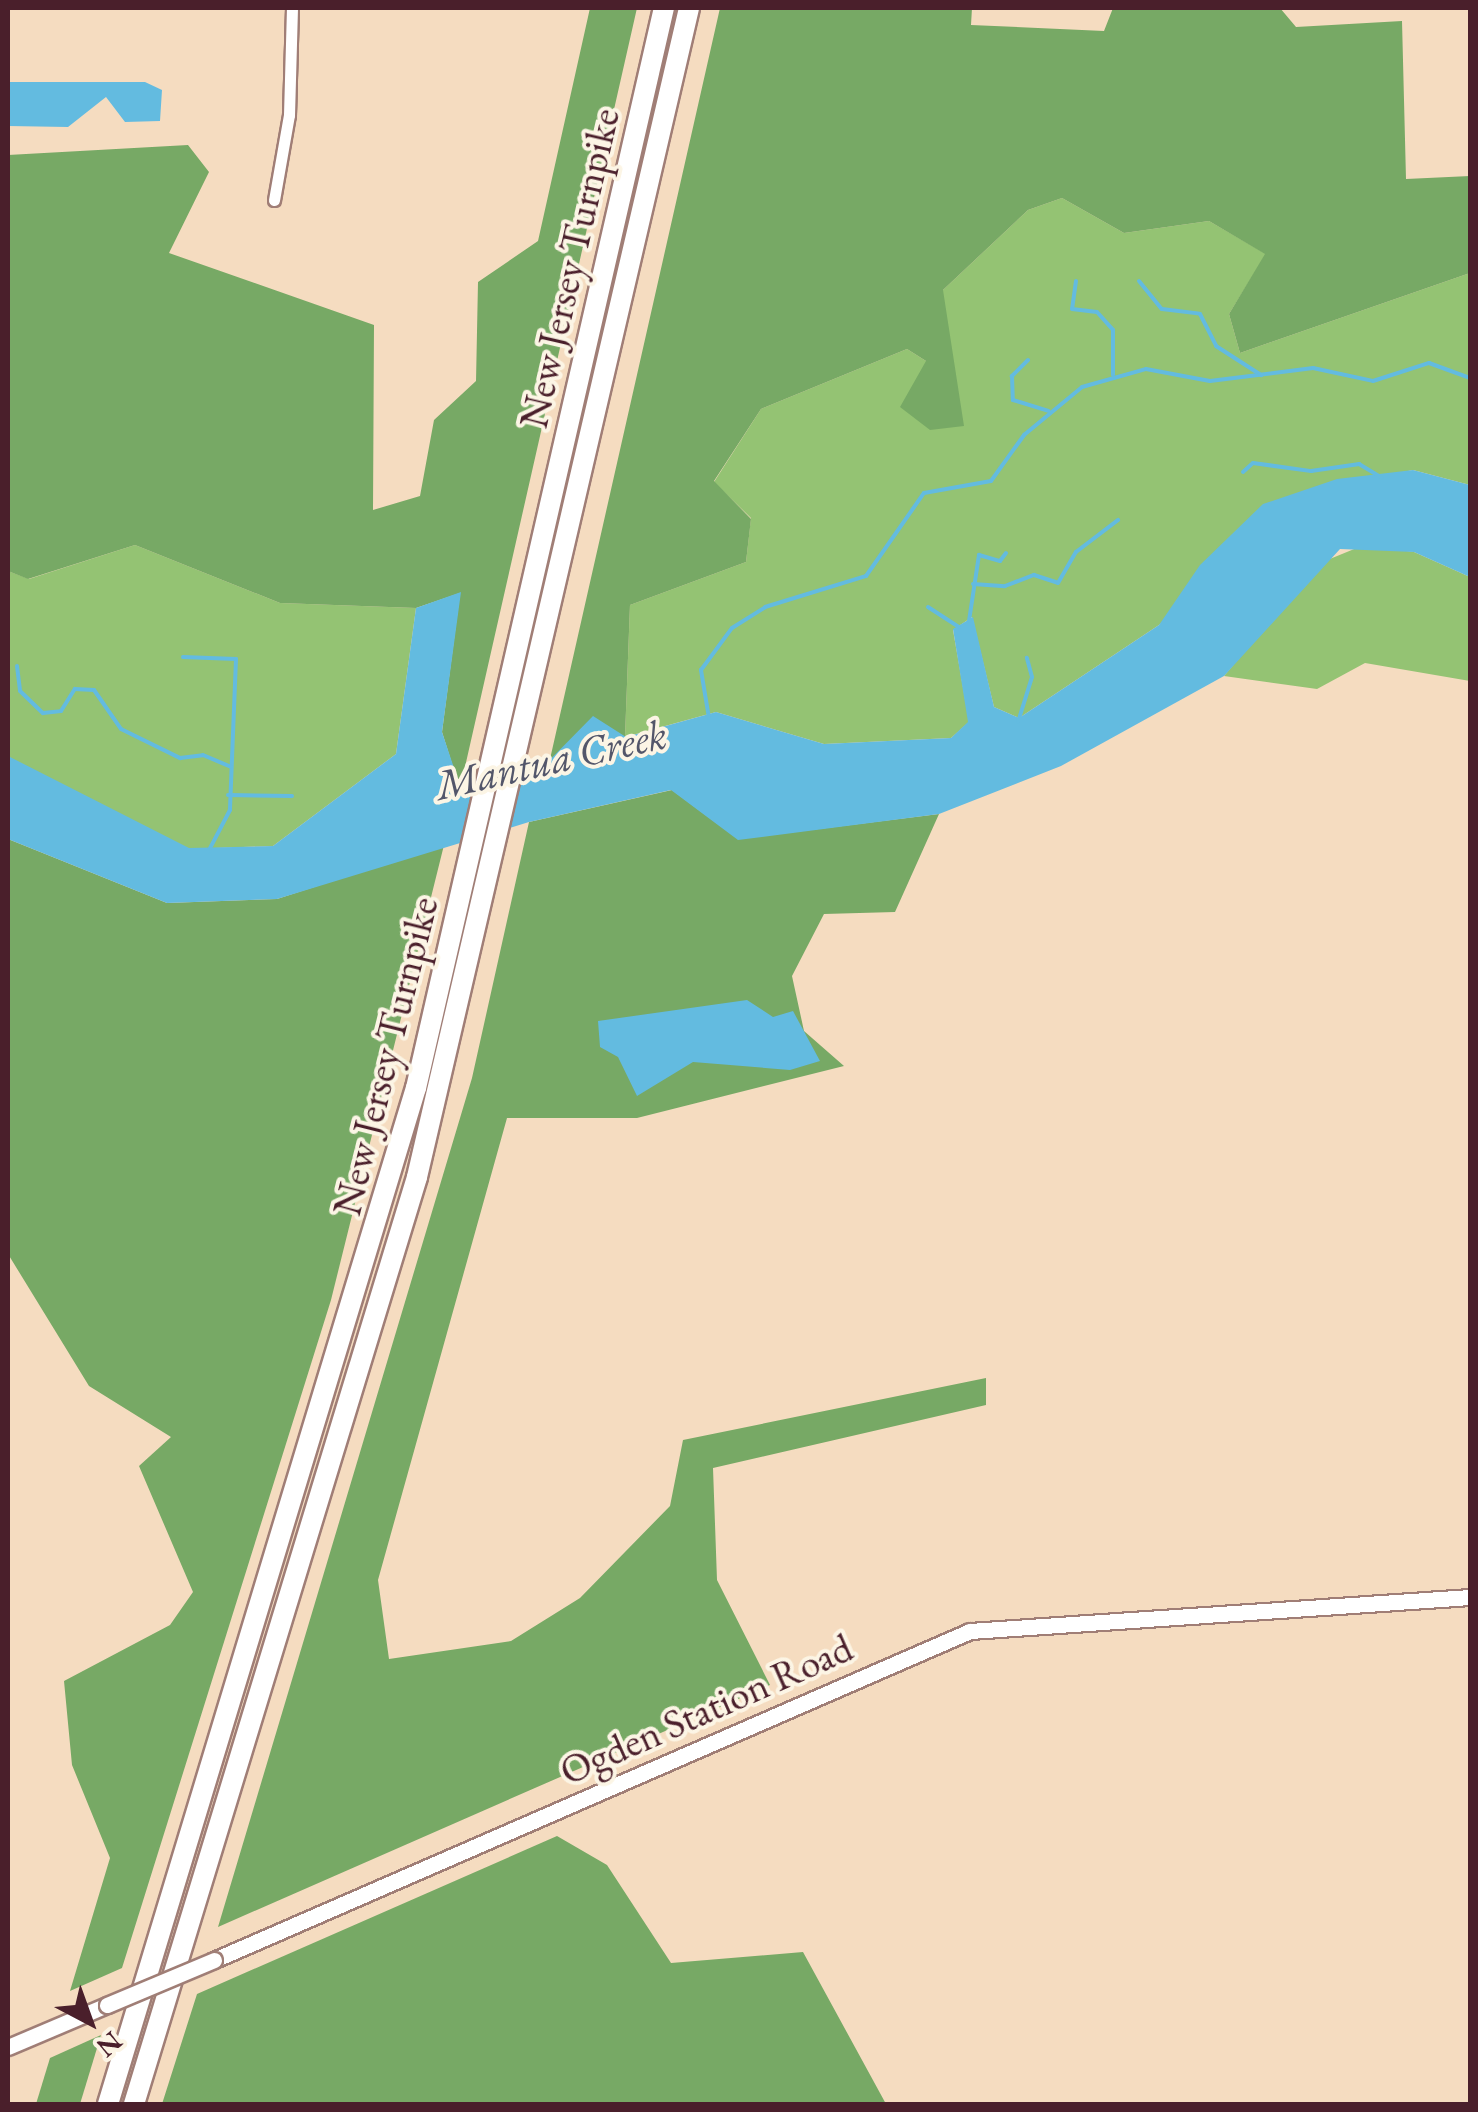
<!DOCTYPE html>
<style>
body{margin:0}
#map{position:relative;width:1478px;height:2112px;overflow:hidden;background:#f5dcc0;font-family:"EB Garamond",serif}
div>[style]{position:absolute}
.green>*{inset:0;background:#94c373}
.forest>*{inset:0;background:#77a965}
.water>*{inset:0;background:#63bbe0}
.stream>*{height:4px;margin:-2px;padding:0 2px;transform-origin:2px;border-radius:2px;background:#63bbe0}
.roads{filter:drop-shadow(2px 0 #a07e76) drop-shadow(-2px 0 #a07e76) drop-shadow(0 2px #a07e76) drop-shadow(0 -2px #a07e76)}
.street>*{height:11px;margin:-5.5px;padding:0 5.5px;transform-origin:5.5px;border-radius:5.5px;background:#fff}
.secondary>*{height:15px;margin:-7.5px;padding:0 7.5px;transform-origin:7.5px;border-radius:7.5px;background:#fff}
.highway>*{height:20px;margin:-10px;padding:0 10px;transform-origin:10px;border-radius:10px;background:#fff}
.bridges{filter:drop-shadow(2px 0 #a07e76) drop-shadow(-2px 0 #a07e76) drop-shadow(0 2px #a07e76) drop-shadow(0 -2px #a07e76)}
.secondary-bridge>*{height:15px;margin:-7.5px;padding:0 7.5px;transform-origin:7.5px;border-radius:7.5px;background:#fff}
span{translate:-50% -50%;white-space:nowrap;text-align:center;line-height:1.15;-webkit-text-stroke:8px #fcf5e5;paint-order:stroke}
.street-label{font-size:40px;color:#4a1f2b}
.water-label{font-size:42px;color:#53566a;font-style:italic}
.frame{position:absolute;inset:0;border:10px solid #4a1f2b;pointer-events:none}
.north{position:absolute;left:40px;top:1972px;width:100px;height:100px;-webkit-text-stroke:8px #fcf5e5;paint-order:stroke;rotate:139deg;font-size:28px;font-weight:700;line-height:40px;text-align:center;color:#4a1f2b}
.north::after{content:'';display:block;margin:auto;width:35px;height:45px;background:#4a1f2b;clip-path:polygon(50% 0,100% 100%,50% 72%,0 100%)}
</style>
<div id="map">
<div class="green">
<i style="clip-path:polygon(1062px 198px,1124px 233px,1209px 221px,1266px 254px,1229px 314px,1240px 353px,1470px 273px,1470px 485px,1413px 470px,1303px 492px,1159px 625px,1019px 718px,994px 707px,972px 617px,953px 630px,969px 722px,951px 738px,824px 744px,716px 712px,625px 737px,630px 605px,746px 562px,751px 518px,714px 482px,761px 409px,907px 349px,926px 361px,930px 430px,943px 290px,1028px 210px)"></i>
<i style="clip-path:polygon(135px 545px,280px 603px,416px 608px,396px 754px,273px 846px,189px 849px,8px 758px,8px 571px,29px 579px)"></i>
<i style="clip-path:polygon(1364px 545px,1414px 552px,1470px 577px,1470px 681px,1365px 663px,1317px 689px,1224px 676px,1320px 563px)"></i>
</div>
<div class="forest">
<i style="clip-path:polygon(590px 8px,637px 8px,460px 789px,442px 732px,460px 593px,416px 608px,280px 603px,135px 545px,28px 579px,8px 571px,8px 155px,188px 145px,209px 172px,169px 253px,374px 325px,373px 510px,420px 496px,434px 420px,476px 381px,478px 282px,538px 241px)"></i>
<i style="clip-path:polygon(720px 8px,972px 8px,971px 25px,1104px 31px,1113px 8px,1280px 8px,1296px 27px,1402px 21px,1406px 179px,1470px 176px,1470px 273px,1240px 353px,1229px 314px,1265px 254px,1209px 221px,1124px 233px,1062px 198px,1028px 210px,943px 290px,964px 426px,930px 430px,900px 407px,926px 361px,907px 349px,761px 409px,714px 481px,751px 519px,746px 562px,630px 605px,625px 737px,548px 768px)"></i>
<i style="clip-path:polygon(672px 790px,738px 839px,939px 814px,895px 912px,824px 914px,792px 976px,804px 1031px,844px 1066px,637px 1118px,507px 1118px,378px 1580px,389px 1659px,511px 1641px,580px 1598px,670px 1506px,683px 1440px,986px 1378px,986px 1405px,713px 1468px,717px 1580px,770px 1685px,218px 1927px,472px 1078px,529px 822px)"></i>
<i style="clip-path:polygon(8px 839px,167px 903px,277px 899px,444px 845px,331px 1300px,122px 1968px,70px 1991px,110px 1858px,72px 1765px,64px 1681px,170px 1625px,193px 1592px,139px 1466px,171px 1437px,89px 1386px,8px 1254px)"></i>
<i style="clip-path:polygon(557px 1836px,607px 1865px,671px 1963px,803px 1952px,886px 2104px,162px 2104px,197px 1994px)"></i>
<i style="clip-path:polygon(101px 2035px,80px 2104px,36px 2104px,50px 2058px)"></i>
</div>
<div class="water">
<i style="clip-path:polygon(8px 82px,145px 82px,162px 90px,160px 121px,125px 122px,106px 97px,68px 127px,8px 126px)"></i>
<i style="clip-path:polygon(1413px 470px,1470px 485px,1470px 577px,1414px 552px,1340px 549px,1224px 676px,1061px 766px,939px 814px,738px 840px,671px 790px,529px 822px,277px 899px,167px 903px,8px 839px,10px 757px,189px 848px,273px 846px,396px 754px,416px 608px,461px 592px,442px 732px,461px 789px,533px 777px,593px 716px,626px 737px,716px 712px,824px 744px,951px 738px,968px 722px,953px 629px,973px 617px,994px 707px,1019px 718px,1159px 625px,1200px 565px,1263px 504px,1337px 479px)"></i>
<i style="clip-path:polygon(747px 1000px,773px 1017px,793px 1011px,820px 1061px,790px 1070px,693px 1062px,637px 1096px,618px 1057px,600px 1047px,598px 1021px)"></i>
</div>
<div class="stream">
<i style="left:1076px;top:281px;width:28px;rotate:98deg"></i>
<i style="left:1072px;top:309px;width:25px;rotate:7deg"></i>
<i style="left:1097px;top:312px;width:24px;rotate:48deg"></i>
<i style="left:1113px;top:330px;width:45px;rotate:90deg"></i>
<i style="left:1139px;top:281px;width:36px;rotate:51deg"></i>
<i style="left:1162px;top:309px;width:38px;rotate:7deg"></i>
<i style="left:1200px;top:314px;width:36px;rotate:63deg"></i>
<i style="left:1216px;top:346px;width:54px;rotate:32.8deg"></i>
<i style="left:1028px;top:360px;width:23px;rotate:135deg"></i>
<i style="left:1012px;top:376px;width:24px;rotate:88deg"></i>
<i style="left:1013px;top:400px;width:37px;rotate:17deg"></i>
<i style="left:1243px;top:472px;width:13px;rotate:-42deg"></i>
<i style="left:1253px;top:463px;width:59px;rotate:7.9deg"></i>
<i style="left:1311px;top:471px;width:49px;rotate:-8.3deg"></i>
<i style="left:1359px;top:464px;width:26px;rotate:31deg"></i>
<i style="left:973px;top:584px;width:32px;rotate:4deg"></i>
<i style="left:1005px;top:586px;width:31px;rotate:-21deg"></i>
<i style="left:1034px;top:575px;width:25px;rotate:18deg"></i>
<i style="left:1058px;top:583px;width:36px;rotate:-60deg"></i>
<i style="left:1076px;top:552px;width:53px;rotate:-37.3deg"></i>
<i style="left:928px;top:607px;width:37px;rotate:33deg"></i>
<i style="left:969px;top:621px;width:67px;rotate:-81.4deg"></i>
<i style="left:979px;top:555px;width:22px;rotate:16deg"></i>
<i style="left:1000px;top:561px;width:10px;rotate:-53deg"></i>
<i style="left:183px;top:657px;width:53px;rotate:2.2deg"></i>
<i style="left:236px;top:659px;width:151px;rotate:92.3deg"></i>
<i style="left:230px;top:810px;width:47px;rotate:117.6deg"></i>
<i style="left:17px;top:666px;width:25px;rotate:83deg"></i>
<i style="left:20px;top:691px;width:32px;rotate:44deg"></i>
<i style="left:43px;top:713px;width:18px;rotate:-6deg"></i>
<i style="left:61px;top:711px;width:26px;rotate:-58deg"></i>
<i style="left:75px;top:689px;width:19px;rotate:3deg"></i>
<i style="left:94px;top:690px;width:47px;rotate:55.3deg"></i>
<i style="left:121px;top:729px;width:66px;rotate:26.2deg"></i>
<i style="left:180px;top:758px;width:23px;rotate:-7deg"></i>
<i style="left:203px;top:755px;width:30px;rotate:23deg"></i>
<i style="left:709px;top:718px;width:49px;rotate:-99.5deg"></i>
<i style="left:701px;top:670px;width:52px;rotate:-53.6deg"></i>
<i style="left:732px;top:628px;width:39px;rotate:-32deg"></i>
<i style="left:765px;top:607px;width:106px;rotate:-17.1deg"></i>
<i style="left:866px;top:576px;width:101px;rotate:-55.1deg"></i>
<i style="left:924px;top:493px;width:68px;rotate:-10.2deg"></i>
<i style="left:991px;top:481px;width:57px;rotate:-54.3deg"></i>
<i style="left:1024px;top:435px;width:75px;rotate:-39.6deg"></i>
<i style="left:1082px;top:387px;width:66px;rotate:-15.7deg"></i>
<i style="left:1146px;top:369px;width:65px;rotate:10.6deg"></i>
<i style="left:1210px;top:381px;width:104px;rotate:-7.2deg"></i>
<i style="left:1313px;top:368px;width:61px;rotate:12.2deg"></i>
<i style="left:1373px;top:381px;width:59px;rotate:-17.8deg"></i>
<i style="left:1429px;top:363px;width:44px;rotate:20.1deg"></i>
<i style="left:1018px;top:722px;width:47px;rotate:-72.7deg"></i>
<i style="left:1032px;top:677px;width:20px;rotate:-105deg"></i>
<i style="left:228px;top:795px;width:64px;rotate:0.9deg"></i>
</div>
<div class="roads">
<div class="street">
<i style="left:274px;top:200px;width:86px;rotate:-80deg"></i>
<i style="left:289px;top:115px;width:107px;rotate:-88.4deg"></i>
</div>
<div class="secondary">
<i style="left:214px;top:1960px;width:824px;rotate:-23.52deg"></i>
<i style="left:970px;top:1631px;width:501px;rotate:-3.89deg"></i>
<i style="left:8px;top:2047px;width:108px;rotate:-23deg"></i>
</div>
<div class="highway">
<i style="left:108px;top:2104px;width:1062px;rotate:-73.14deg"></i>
<i style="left:416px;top:1088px;width:1108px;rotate:-77.07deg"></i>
<i style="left:134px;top:2104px;width:969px;rotate:-73.02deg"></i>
<i style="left:417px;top:1177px;width:1200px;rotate:-76.9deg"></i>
</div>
</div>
<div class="bridges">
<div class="secondary-bridge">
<i style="left:107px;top:2005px;width:116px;rotate:-22.8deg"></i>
</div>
</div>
<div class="street-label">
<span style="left:569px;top:268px;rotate:-77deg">New Jersey Turnpike</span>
<span style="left:385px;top:1056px;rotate:-76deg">New Jersey Turnpike</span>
<span style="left:706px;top:1709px;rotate:-24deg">Ogden Station Road</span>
</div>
<div class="water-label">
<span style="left:551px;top:760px;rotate:-13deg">Mantua Creek</span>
</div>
<div class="frame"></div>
<div class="north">N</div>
</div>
